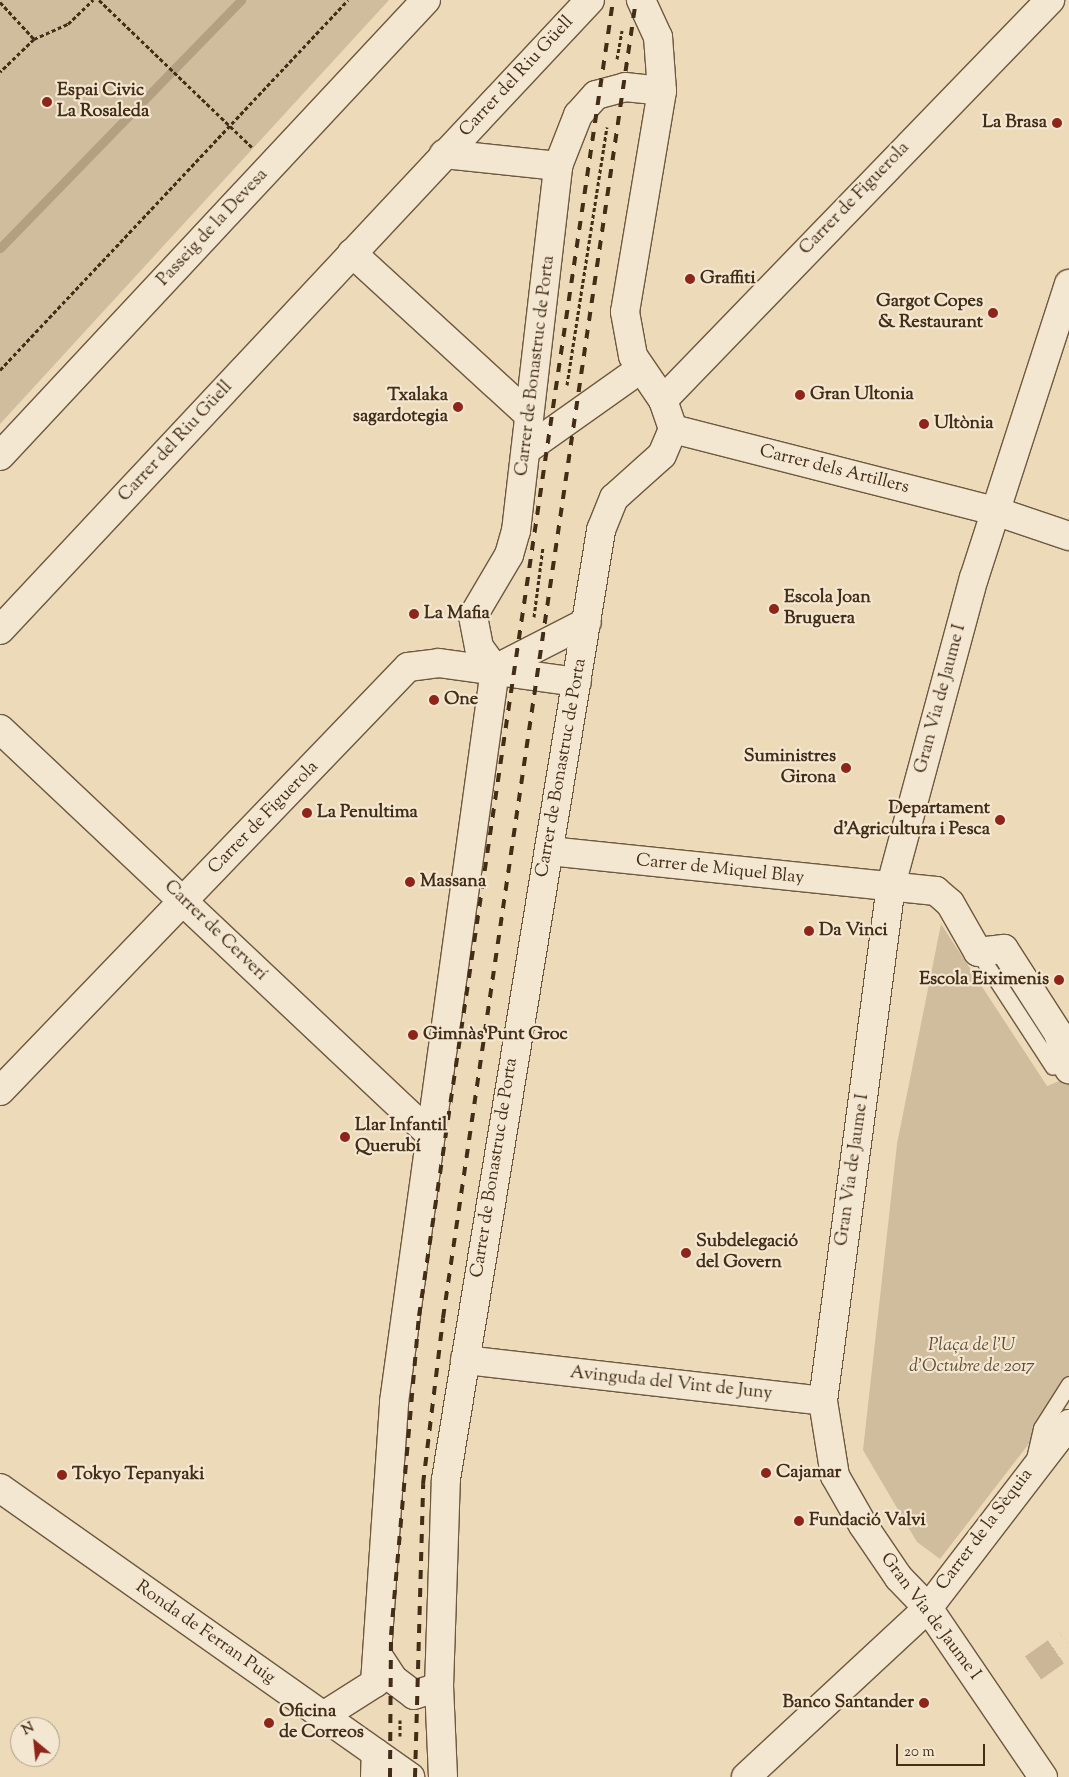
<!DOCTYPE html>
<meta charset="utf-8">
<style>
body{margin:0}
#map{position:relative;width:1069px;height:1777px;overflow:hidden;background:#eddab9;font-family:"Sorts Mill Goudy",serif}
div>[style]{position:absolute}
.green>*{inset:0;background:#d0bd9d}
.stream>*{height:9px;margin:-4.5px;padding:0 4.5px;transform-origin:4.5px;border-radius:4.5px;background:#b39f82}
.street-tunnel>*{height:28px;margin-top:-14px;transform-origin:0;background:repeating-linear-gradient(90deg,#cbb798 0 28px,transparent 0 42px)}
.path>*{height:3px;margin-top:-1.5px;transform-origin:0;background:repeating-linear-gradient(90deg,#432d16 0 4px,transparent 0 6.5px)}
.roads{filter:drop-shadow(1px 0 #6e583f) drop-shadow(-1px 0 #6e583f) drop-shadow(0 1px #6e583f) drop-shadow(0 -1px #6e583f)}
.lane>*{height:15px;margin:-7.5px;padding:0 7.5px;transform-origin:7.5px;border-radius:7.5px;background:#f3e7d2}
.street>*{height:28px;margin:-14px;padding:0 14px;transform-origin:14px;border-radius:14px;background:#f3e7d2}
.secondary>*{height:28px;margin:-14px;padding:0 14px;transform-origin:14px;border-radius:14px;background:#f3e7d2}
.rail>*{height:4px;margin-top:-2px;transform-origin:0;background:repeating-linear-gradient(90deg,#432d16 0 9px,transparent 0 18px)}
.dots>*{width:14px;height:14px;translate:-50% -50%;box-sizing:border-box;border:2px solid #f3e7d2;border-radius:50%}
span{translate:-50% -50%;white-space:nowrap;text-align:center;line-height:1.15;-webkit-text-stroke:4.5px #f3e7d2;paint-order:stroke}
.street-label{font-size:18px;color:#432d16}
.poi-label{font-size:18px;color:#432d16;font-weight:700}
.left{translate:0 -50%;text-align:left}
.right{translate:-100% -50%;text-align:right}
.park-label{font-size:18px;color:#5f4a31;font-style:italic}
.north{position:absolute;left:10px;top:1717px;width:50px;height:50px;box-sizing:border-box;background:#f3e7d2;border:1px solid #ad9d87;border-radius:50%;rotate:332deg;font-size:14px;font-weight:700;line-height:20px;text-align:center;color:#432d16}
.north::after{content:'';display:block;margin:auto;width:18px;height:22px;background:#8f2418;clip-path:polygon(50% 0,100% 100%,50% 72%,0 100%)}
.scale{position:absolute;left:896px;top:1744px;width:89px;height:22px;box-sizing:border-box;border:2px solid #432d16;border-top:0;padding-left:6px;font-size:15px;line-height:18px;white-space:nowrap;color:#432d16;-webkit-text-stroke:4px #f3e7d2;paint-order:stroke}
</style>
<div id="map">
<div class="green">
<i style="clip-path:polygon(0 0,389px 0,0 424px)"></i>
<i style="clip-path:polygon(941px 924px,1047px 1086px,1069px 1077px,1069px 1400px,1041px 1428px,940px 1559px,917px 1542px,863px 1450px,897px 1144px)"></i>
</div>
<div class="stream">
<i style="left:0;top:248px;width:346px;rotate:-45.8deg"></i>
</div>
<div class="street-tunnel">
<i style="left:1033px;top:1668px;width:42px;rotate:-35.2deg"></i>
</div>
<div class="path">
<i style="left:99px;top:0;width:212px;rotate:43.9deg"></i>
<i style="left:0;top:2px;width:50px;rotate:47.4deg"></i>
<i style="left:34px;top:39px;width:47px;rotate:135.9deg"></i>
<i style="left:34px;top:39px;width:37px;rotate:-24deg"></i>
<i style="left:68px;top:24px;width:35px;rotate:-44deg"></i>
<i style="left:617px;top:59px;width:29px;rotate:-80deg"></i>
<i style="left:0;top:370px;width:508px;rotate:-46.76deg"></i>
<i style="left:567px;top:385px;width:261px;rotate:-81.2deg"></i>
<i style="left:534px;top:617px;width:71px;rotate:-82.7deg"></i>
<i style="left:400px;top:1736px;width:16px;rotate:-90deg"></i>
</div>
<div class="roads">
<div class="lane">
<i style="left:978px;top:952px;width:137px;rotate:56.9deg"></i>
<i style="left:1033px;top:1463px;width:36px;rotate:-77deg"></i>
<i style="left:1041px;top:1428px;width:52px;rotate:-57.5deg"></i>
</div>
<div class="street">
<i style="left:444px;top:154px;width:115px;rotate:6deg"></i>
<i style="left:352px;top:253px;width:239px;rotate:42.5deg"></i>
<i style="left:663px;top:400px;width:557px;rotate:-45.95deg"></i>
<i style="left:673px;top:429px;width:332px;rotate:14.3deg"></i>
<i style="left:995px;top:511px;width:78px;rotate:18.7deg"></i>
<i style="left:526px;top:450px;width:138px;rotate:-35.3deg"></i>
<i style="left:495px;top:669px;width:103px;rotate:-27.1deg"></i>
<i style="left:0;top:729px;width:591px;rotate:43.29deg"></i>
<i style="left:549px;top:851px;width:389px;rotate:5.9deg"></i>
<i style="left:936px;top:891px;width:18px;rotate:41deg"></i>
<i style="left:950px;top:903px;width:56px;rotate:60.3deg"></i>
<i style="left:978px;top:952px;width:26px;rotate:-7deg"></i>
<i style="left:1004px;top:949px;width:100px;rotate:57.3deg"></i>
<i style="left:1058px;top:1033px;width:38px;rotate:73deg"></i>
<i style="left:0;top:1091px;width:588px;rotate:-46.1deg"></i>
<i style="left:408px;top:667px;width:31px;rotate:-7deg"></i>
<i style="left:439px;top:663px;width:139px;rotate:7.8deg"></i>
<i style="left:465px;top:1360px;width:360px;rotate:6.5deg"></i>
<i style="left:377px;top:1654px;width:30px;rotate:57deg"></i>
<i style="left:393px;top:1679px;width:26px;rotate:37deg"></i>
<i style="left:414px;top:1695px;width:26px;rotate:-18deg"></i>
<i style="left:323px;top:1716px;width:62px;rotate:-32.4deg"></i>
<i style="left:375px;top:1683px;width:282px;rotate:-86.1deg"></i>
<i style="left:394px;top:1402px;width:740px;rotate:-82.15deg"></i>
<i style="left:495px;top:669px;width:27px;rotate:-126deg"></i>
<i style="left:479px;top:647px;width:32px;rotate:-101deg"></i>
<i style="left:473px;top:616px;width:71px;rotate:-59.5deg"></i>
<i style="left:509px;top:555px;width:25px;rotate:-74deg"></i>
<i style="left:516px;top:531px;width:367px;rotate:-83.4deg"></i>
<i style="left:558px;top:166px;width:55px;rotate:-68.6deg"></i>
<i style="left:578px;top:115px;width:27px;rotate:-48deg"></i>
<i style="left:596px;top:95px;width:30px;rotate:-15deg"></i>
<i style="left:625px;top:87px;width:37px;rotate:6deg"></i>
<i style="left:375px;top:1777px;width:24px;rotate:-88deg"></i>
<i style="left:443px;top:1777px;width:90px;rotate:-92.5deg"></i>
<i style="left:439px;top:1687px;width:208px;rotate:-88.1deg"></i>
<i style="left:446px;top:1479px;width:962px;rotate:-80.72deg"></i>
<i style="left:601px;top:530px;width:35px;rotate:-68deg"></i>
<i style="left:614px;top:498px;width:64px;rotate:-41.9deg"></i>
<i style="left:662px;top:455px;width:28px;rotate:-67deg"></i>
<i style="left:673px;top:429px;width:31px;rotate:-109deg"></i>
<i style="left:663px;top:400px;width:53px;rotate:-124.3deg"></i>
<i style="left:633px;top:356px;width:45px;rotate:-100.3deg"></i>
<i style="left:625px;top:312px;width:224px;rotate:-80.5deg"></i>
<i style="left:662px;top:91px;width:54px;rotate:-94.2deg"></i>
<i style="left:658px;top:37px;width:41px;rotate:-114.7deg"></i>
<i style="left:746px;top:1777px;width:248px;rotate:-42.9deg"></i>
<i style="left:928px;top:1608px;width:232px;rotate:-52.5deg"></i>
<i style="left:1043px;top:1777px;width:204px;rotate:-124.2deg"></i>
<i style="left:928px;top:1608px;width:42px;rotate:-134deg"></i>
<i style="left:899px;top:1578px;width:64px;rotate:-124.2deg"></i>
<i style="left:863px;top:1525px;width:56px;rotate:-119.7deg"></i>
<i style="left:835px;top:1476px;width:76px;rotate:-99.1deg"></i>
<i style="left:823px;top:1401px;width:520px;rotate:-82.49deg"></i>
<i style="left:891px;top:885px;width:318px;rotate:-74.9deg"></i>
<i style="left:974px;top:578px;width:309px;rotate:-72.1deg"></i>
</div>
<div class="secondary">
<i style="left:0;top:456px;width:624px;rotate:-46.95deg"></i>
<i style="left:0;top:630px;width:863px;rotate:-46.88deg"></i>
<i style="left:0;top:1488px;width:502px;rotate:35.18deg"></i>
</div>
</div>
<div class="rail">
<i style="left:390px;top:1777px;width:142px;rotate:-89.6deg"></i>
<i style="left:391px;top:1635px;width:320px;rotate:-85deg"></i>
<i style="left:419px;top:1316px;width:1330px;rotate:-81.61deg"></i>
<i style="left:415px;top:1777px;width:293px;rotate:-88.4deg"></i>
<i style="left:423px;top:1484px;width:167px;rotate:-83.1deg"></i>
<i style="left:443px;top:1318px;width:1332px;rotate:-81.67deg"></i>
</div>
<div class="dots">
<i style="left:47px;top:102px;background:#8f2418"></i>
<i style="left:1057px;top:123px;background:#8f2418"></i>
<i style="left:690px;top:279px;background:#8f2418"></i>
<i style="left:993px;top:313px;background:#8f2418"></i>
<i style="left:800px;top:395px;background:#8f2418"></i>
<i style="left:458px;top:407px;background:#8f2418"></i>
<i style="left:924px;top:424px;background:#8f2418"></i>
<i style="left:774px;top:609px;background:#8f2418"></i>
<i style="left:414px;top:614px;background:#8f2418"></i>
<i style="left:434px;top:700px;background:#8f2418"></i>
<i style="left:846px;top:768px;background:#8f2418"></i>
<i style="left:307px;top:813px;background:#8f2418"></i>
<i style="left:1000px;top:820px;background:#8f2418"></i>
<i style="left:410px;top:882px;background:#8f2418"></i>
<i style="left:809px;top:931px;background:#8f2418"></i>
<i style="left:1059px;top:980px;background:#8f2418"></i>
<i style="left:413px;top:1035px;background:#8f2418"></i>
<i style="left:345px;top:1137px;background:#8f2418"></i>
<i style="left:686px;top:1253px;background:#8f2418"></i>
<i style="left:766px;top:1473px;background:#8f2418"></i>
<i style="left:62px;top:1475px;background:#8f2418"></i>
<i style="left:799px;top:1521px;background:#8f2418"></i>
<i style="left:924px;top:1703px;background:#8f2418"></i>
<i style="left:269px;top:1723px;background:#8f2418"></i>
</div>
<div class="street-label">
<span style="left:517px;top:77px;rotate:-47deg">Carrer del Riu Güell</span>
<span style="left:855px;top:199px;rotate:-46deg">Carrer de Figuerola</span>
<span style="left:213px;top:228px;rotate:-47deg">Passeig de la Devesa</span>
<span style="left:536px;top:366px;rotate:-83deg">Carrer de Bonastruc de Porta</span>
<span style="left:176px;top:442px;rotate:-47deg">Carrer del Riu Güell</span>
<span style="left:834px;top:470px;rotate:14deg">Carrer dels Artillers</span>
<span style="left:941px;top:699px;rotate:-75deg">Gran Via de Jaume I</span>
<span style="left:562px;top:768px;rotate:-80deg">Carrer de Bonastruc de Porta</span>
<span style="left:264px;top:818px;rotate:-46deg">Carrer de Figuerola</span>
<span style="left:720px;top:870px;rotate:6deg">Carrer de Miquel Blay</span>
<span style="left:215px;top:931px;rotate:44deg">Carrer de Cerverí</span>
<span style="left:495px;top:1168px;rotate:-81deg">Carrer de Bonastruc de Porta</span>
<span style="left:853px;top:1170px;rotate:-82deg">Gran Via de Jaume I</span>
<span style="left:671px;top:1384px;rotate:6deg">Avinguda del Vint de Juny</span>
<span style="left:985px;top:1530px;rotate:-53deg">Carrer de la Sèquia</span>
<span style="left:930px;top:1617px;rotate:53deg">Gran Via de Jaume I</span>
<span style="left:205px;top:1633px;rotate:35deg">Ronda de Ferran Puig</span>
</div>
<div class="poi-label">
<span class="left" style="left:57px;top:102px">Espai Civic<br>La Rosaleda</span>
<span class="right" style="left:1047px;top:123px">La Brasa</span>
<span class="left" style="left:700px;top:279px">Graffiti</span>
<span class="right" style="left:983px;top:313px">Gargot Copes<br>&amp; Restaurant</span>
<span class="left" style="left:810px;top:395px">Gran Ultonia</span>
<span class="right" style="left:448px;top:407px">Txalaka<br>sagardotegia</span>
<span class="left" style="left:934px;top:424px">Ultònia</span>
<span class="left" style="left:784px;top:609px">Escola Joan<br>Bruguera</span>
<span class="left" style="left:424px;top:614px">La Mafia</span>
<span class="left" style="left:444px;top:700px">One</span>
<span class="right" style="left:836px;top:768px">Suministres<br>Girona</span>
<span class="right" style="left:990px;top:820px">Departament<br>d'Agricultura i Pesca</span>
<span class="left" style="left:317px;top:813px">La Penultima</span>
<span class="left" style="left:420px;top:882px">Massana</span>
<span class="left" style="left:819px;top:931px">Da Vinci</span>
<span class="right" style="left:1049px;top:980px">Escola Eiximenis</span>
<span class="left" style="left:423px;top:1035px">Gimnàs Punt Groc</span>
<span class="left" style="left:355px;top:1137px">Llar Infantil<br>Querubí</span>
<span class="left" style="left:696px;top:1253px">Subdelegació<br>del Govern</span>
<span class="left" style="left:776px;top:1473px">Cajamar</span>
<span class="left" style="left:72px;top:1475px">Tokyo Tepanyaki</span>
<span class="left" style="left:809px;top:1521px">Fundació Valvi</span>
<span class="right" style="left:914px;top:1703px">Banco Santander</span>
<span class="left" style="left:279px;top:1723px">Oficina<br>de Correos</span>
</div>
<div class="park-label">
<span style="left:972px;top:1357px">Plaça de l'U<br>d'Octubre de 2017</span>
</div>
<div class="north">N</div>
<div class="scale">20 m</div>
</div>
